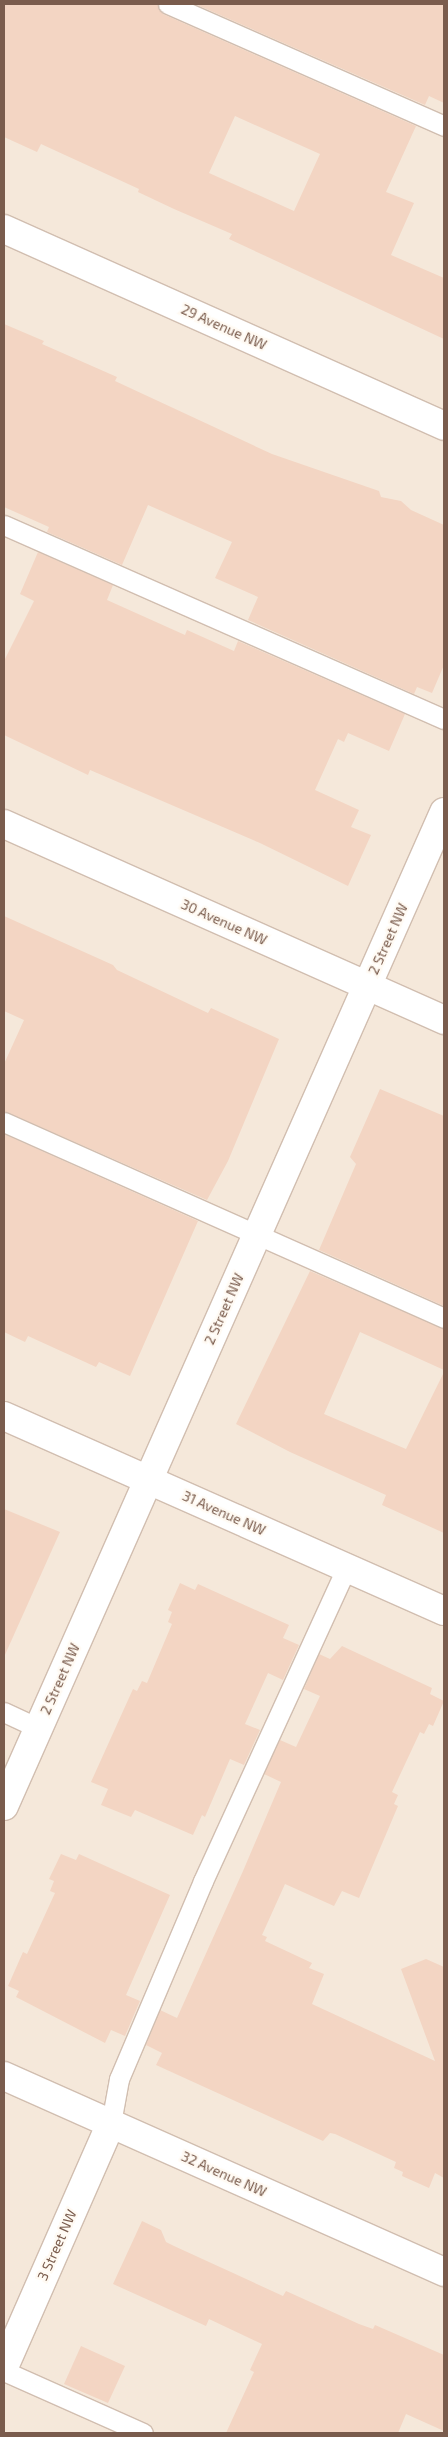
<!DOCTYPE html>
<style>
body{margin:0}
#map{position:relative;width:448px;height:2437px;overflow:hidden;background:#fdf6ec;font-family:"Exo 2",sans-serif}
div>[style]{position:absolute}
.residential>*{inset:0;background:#f5e8da}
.building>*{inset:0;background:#f3d5c3}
.roads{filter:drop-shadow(1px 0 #d1beb0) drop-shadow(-1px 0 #d1beb0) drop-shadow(0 1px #d1beb0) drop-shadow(0 -1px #d1beb0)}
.service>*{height:19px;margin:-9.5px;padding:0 9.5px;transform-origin:9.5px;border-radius:9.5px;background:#fff}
.minor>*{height:28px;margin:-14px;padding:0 14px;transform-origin:14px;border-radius:14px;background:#fff}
.tertiary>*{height:28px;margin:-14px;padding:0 14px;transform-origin:14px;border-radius:14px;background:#fff}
span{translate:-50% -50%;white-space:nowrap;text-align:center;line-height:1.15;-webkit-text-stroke:4.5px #fffaf3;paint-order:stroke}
.street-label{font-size:14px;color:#7a5c4d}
.frame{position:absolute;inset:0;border:5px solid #7a5c4d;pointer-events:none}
</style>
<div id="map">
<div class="residential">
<i style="clip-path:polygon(4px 4px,444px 4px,444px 2433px,4px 2433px)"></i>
</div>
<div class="building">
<i style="clip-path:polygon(evenodd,4px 4px,157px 4px,163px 14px,416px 126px,386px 192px,414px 203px,391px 255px,444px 278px,444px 339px,229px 239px,232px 234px,174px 209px,138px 192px,139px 189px,41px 144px,37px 152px,4px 137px,4px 4px,235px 116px,320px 154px,294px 211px,209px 173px,235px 116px)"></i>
<i style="clip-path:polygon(195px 4px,444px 4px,444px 103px,429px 96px,425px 105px)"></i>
<i style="clip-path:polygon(4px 324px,44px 341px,42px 344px,117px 377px,115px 381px,272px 454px,379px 491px,381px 497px,401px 501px,411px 510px,444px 525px,444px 665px,432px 693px,417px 687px,414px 694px,248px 620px,258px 597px,215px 578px,232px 542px,148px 505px,122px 565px,47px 532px,49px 527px,4px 507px)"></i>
<i style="clip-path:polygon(38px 552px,113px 585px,107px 600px,185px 635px,187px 630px,234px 651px,238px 641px,405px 714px,389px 751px,348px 733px,344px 742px,338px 739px,315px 790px,359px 810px,351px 827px,371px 835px,348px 886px,260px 843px,90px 770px,88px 775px,4px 735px,4px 661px,34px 601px,20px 594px)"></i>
<i style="clip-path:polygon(4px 916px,113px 965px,117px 970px,208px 1013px,211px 1008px,279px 1039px,228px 1161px,207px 1200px,4px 1111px,4px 1064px,24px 1020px,4px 1011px)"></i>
<i style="clip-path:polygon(380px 1089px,444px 1116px,444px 1306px,319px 1250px,356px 1164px,350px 1157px)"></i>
<i style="clip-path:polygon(4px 1134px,198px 1221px,130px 1376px,99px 1362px,96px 1367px,28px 1336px,25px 1342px,4px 1332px)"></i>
<i style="clip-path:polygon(310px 1271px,444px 1329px,444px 1370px,360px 1332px,324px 1414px,406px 1449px,444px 1372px,444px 1533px,382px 1505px,386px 1495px,290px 1452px,236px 1424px)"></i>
<i style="clip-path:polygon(4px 1509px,60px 1532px,4px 1657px)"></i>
<i style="clip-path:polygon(180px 1583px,195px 1590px,198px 1584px,289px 1625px,283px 1638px,299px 1645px,283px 1680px,268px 1673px,245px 1724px,260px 1730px,244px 1765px,230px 1759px,205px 1817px,202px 1815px,193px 1835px,135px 1810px,131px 1817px,101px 1805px,108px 1789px,91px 1782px,133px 1689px,137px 1691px,142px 1681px,147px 1683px,172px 1624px,168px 1622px,172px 1612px,168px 1610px)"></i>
<i style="clip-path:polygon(342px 1646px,432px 1688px,430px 1694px,444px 1701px,433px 1726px,429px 1724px,424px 1734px,420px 1732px,392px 1792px,398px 1795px,394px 1804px,398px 1806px,359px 1898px,342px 1891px,334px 1906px,285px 1884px,262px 1935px,267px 1937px,265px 1941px,312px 1963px,309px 1968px,324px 1974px,312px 2004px,435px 2061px,401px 1969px,426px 1959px,444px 1967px,444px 2178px,435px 2173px,429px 2188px,402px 2176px,403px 2172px,394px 2168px,396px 2162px,335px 2134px,330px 2133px,323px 2141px,156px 2065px,162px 2053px,146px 2045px,160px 2010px,177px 2018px,243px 1871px,281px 1782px,264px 1774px,280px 1740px,296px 1747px,320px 1696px,304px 1689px,319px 1654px,330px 1659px)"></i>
<i style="clip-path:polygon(61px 1854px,76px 1860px,79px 1854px,170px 1895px,126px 1995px,140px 2001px,125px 2036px,111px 2030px,105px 2043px,16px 1997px,19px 1991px,8px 1986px,23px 1952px,27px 1954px,55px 1893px,50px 1891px,54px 1881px,49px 1879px)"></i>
<i style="clip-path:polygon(142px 2221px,161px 2230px,166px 2242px,174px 2246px,283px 2296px,286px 2291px,359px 2324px,373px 2329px,375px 2325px,444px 2355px,444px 2431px,406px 2414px,398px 2433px,226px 2433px,254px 2372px,250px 2370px,262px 2344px,209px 2319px,206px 2326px,113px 2284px)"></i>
<i style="clip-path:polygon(81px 2346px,125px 2366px,108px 2403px,64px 2384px)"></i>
</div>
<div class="roads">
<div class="service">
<i style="left:168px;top:4px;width:302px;rotate:23.8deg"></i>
<i style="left:4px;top:525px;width:481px;rotate:23.8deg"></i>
<i style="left:4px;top:1122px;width:482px;rotate:24deg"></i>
<i style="left:4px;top:1712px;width:38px;rotate:25deg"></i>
<i style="left:111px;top:2123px;width:45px;rotate:-79.7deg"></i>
<i style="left:119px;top:2079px;width:215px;rotate:-67deg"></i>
<i style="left:203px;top:1881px;width:345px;rotate:-65.4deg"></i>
<i style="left:4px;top:2371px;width:152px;rotate:24deg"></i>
</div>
<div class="minor">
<i style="left:4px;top:229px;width:482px;rotate:24.1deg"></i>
<i style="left:4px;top:824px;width:482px;rotate:24deg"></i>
<i style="left:4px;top:1416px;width:481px;rotate:23.9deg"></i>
<i style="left:4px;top:1806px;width:1087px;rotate:-66.12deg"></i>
<i style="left:4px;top:2367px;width:266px;rotate:-66.3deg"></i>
</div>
<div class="tertiary">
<i style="left:4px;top:2076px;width:482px;rotate:24deg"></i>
</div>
</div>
<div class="street-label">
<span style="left:224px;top:327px;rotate:24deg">29 Avenue NW</span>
<span style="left:224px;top:922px;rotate:24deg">30 Avenue NW</span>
<span style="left:388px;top:939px;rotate:-66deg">2 Street NW</span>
<span style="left:224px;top:1309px;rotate:-66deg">2 Street NW</span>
<span style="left:224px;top:1513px;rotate:24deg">31 Avenue NW</span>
<span style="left:60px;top:1679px;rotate:-66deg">2 Street NW</span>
<span style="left:224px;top:2174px;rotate:24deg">32 Avenue NW</span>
<span style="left:57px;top:2245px;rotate:-66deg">3 Street NW</span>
</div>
<div class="frame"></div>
</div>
